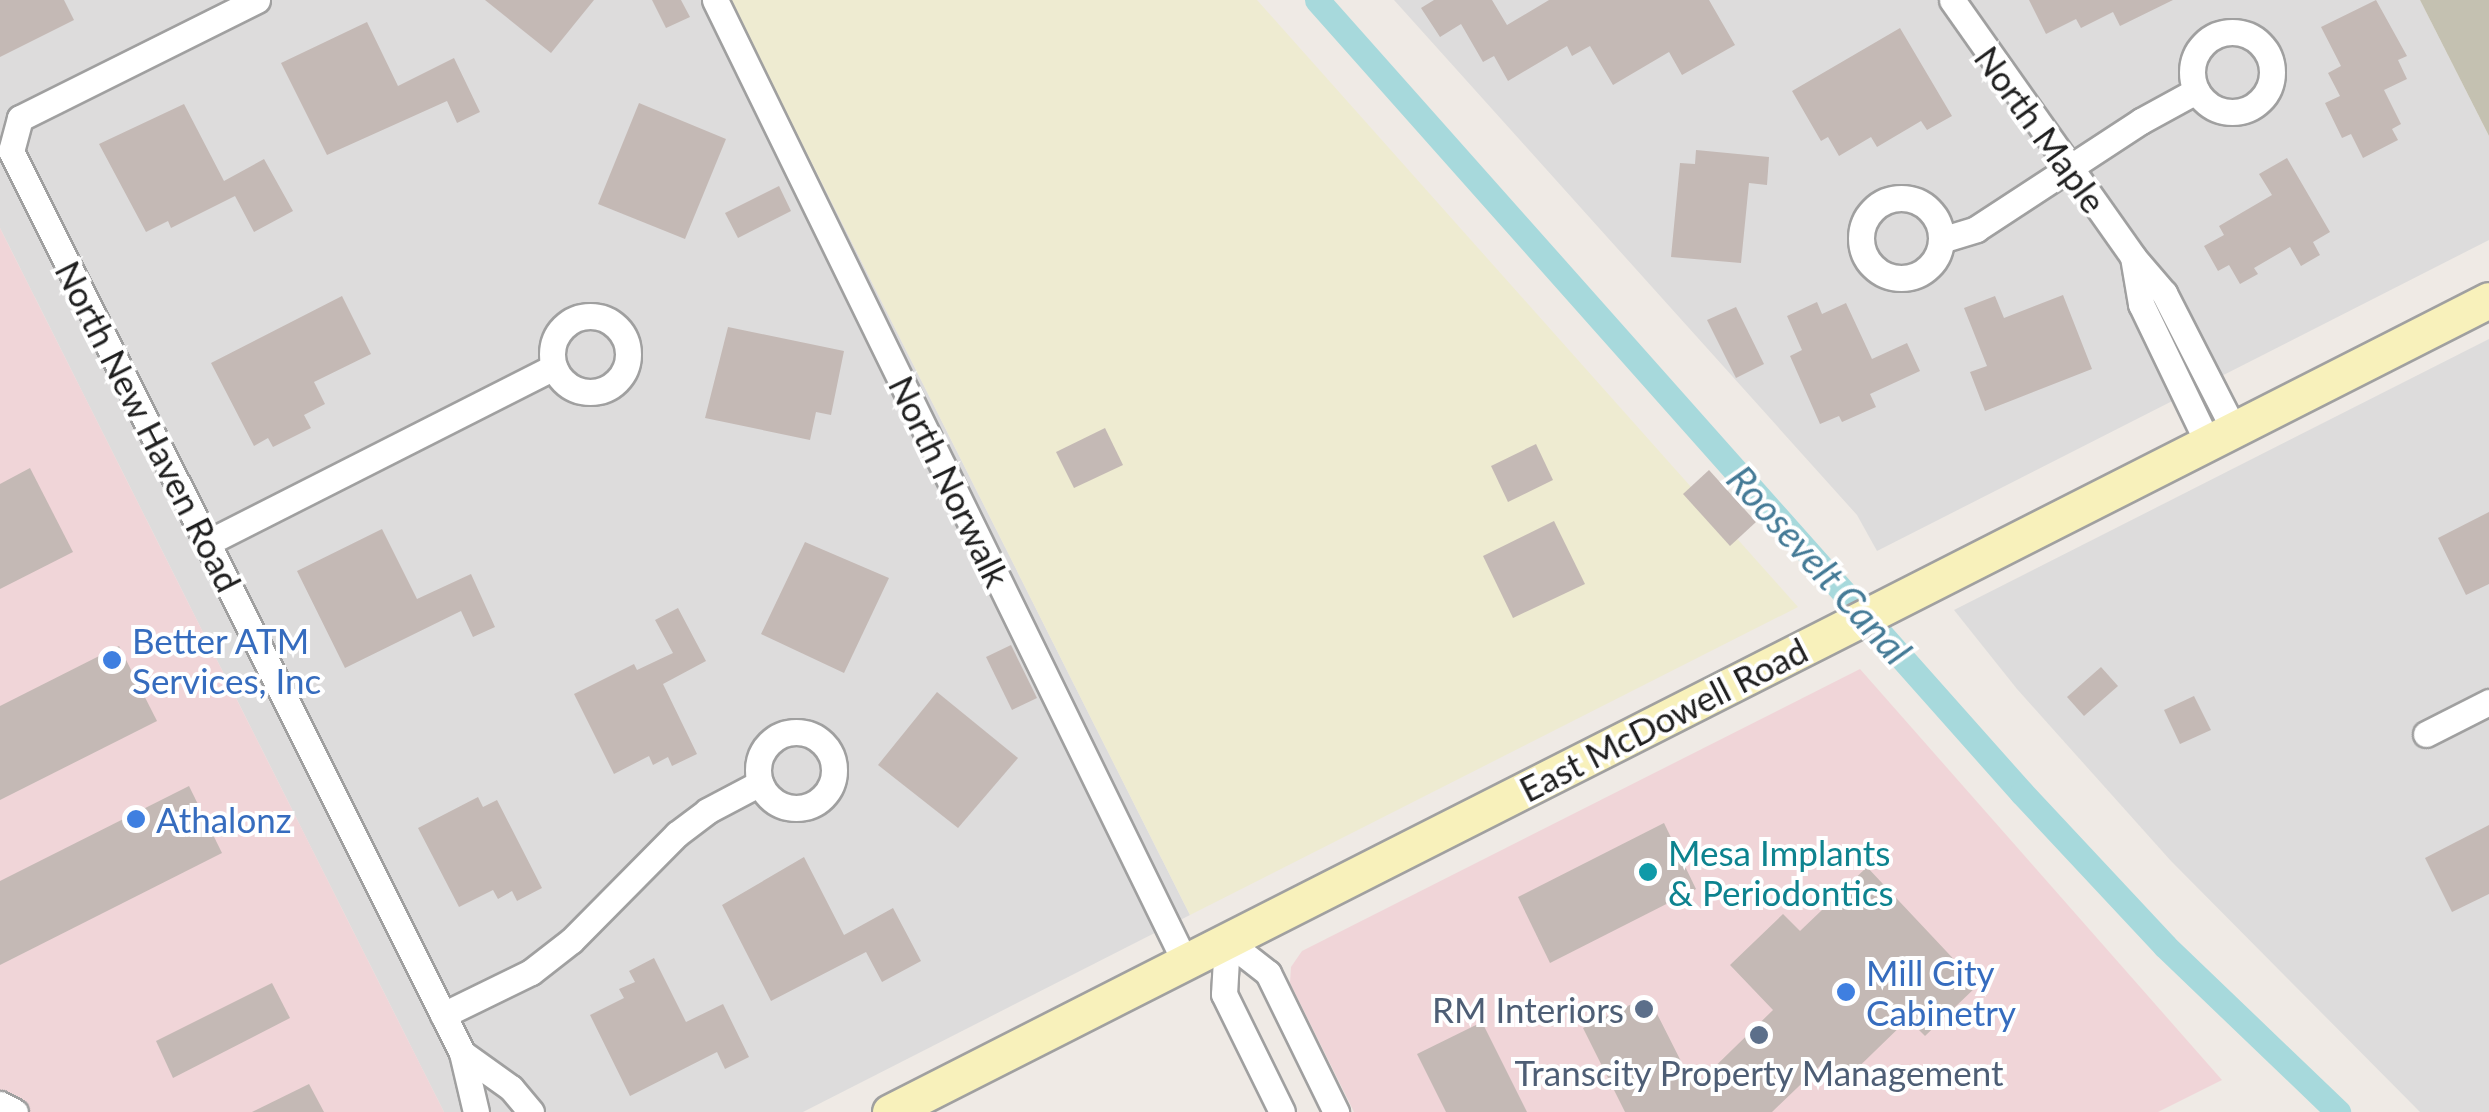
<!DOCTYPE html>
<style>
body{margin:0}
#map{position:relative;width:2489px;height:1112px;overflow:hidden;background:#efeae5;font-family:Lato,sans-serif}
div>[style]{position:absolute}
.residential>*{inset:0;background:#dddcdc}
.commercial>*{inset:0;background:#f0d5d8}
.construction>*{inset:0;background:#c4c1b1}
.farmland>*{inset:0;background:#eeebd1}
.canal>*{height:25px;margin:-12.5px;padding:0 12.5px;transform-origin:12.5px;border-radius:12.5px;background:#a7d9dc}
.building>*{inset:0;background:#c4b9b5}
.roads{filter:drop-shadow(2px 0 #a0a0a0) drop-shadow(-2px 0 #a0a0a0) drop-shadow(0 2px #a0a0a0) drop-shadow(0 -2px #a0a0a0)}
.street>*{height:25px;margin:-12.5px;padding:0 12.5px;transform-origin:12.5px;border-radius:12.5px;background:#fff}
.street>.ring{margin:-12.5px;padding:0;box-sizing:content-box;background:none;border:25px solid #fff;border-radius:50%}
.secondary>*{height:35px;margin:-17.5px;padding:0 17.5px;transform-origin:17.5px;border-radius:17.5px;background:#f8f1bb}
.dots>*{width:28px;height:28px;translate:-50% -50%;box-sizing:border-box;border:5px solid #fff;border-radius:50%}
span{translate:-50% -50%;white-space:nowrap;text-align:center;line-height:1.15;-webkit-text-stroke:8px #fff;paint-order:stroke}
.street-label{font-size:35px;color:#1f1f1f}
.shop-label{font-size:35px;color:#366cbe}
.left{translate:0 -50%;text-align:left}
.culture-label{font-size:35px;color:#0d838f}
.service-label{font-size:35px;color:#4e5e75}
.right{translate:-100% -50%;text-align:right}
.water-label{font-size:38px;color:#447a96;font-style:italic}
</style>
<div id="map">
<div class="residential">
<i style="clip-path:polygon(0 0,730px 0,1190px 915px,803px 1112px,444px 1112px,0 228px)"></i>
<i style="clip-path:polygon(1394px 0,2420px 0,2489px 136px,2489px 240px,1877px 551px,1857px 515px)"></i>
<i style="clip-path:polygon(2489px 339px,2489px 1112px,2420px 1112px,2171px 861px,2017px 689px,1954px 610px)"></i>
</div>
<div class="commercial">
<i style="clip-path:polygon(0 228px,444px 1112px,0 1112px)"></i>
<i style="clip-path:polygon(1860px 669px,2222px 1080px,2158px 1112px,1354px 1112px,1290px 983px,1291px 967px,1302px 951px)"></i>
</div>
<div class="construction">
<i style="clip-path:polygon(2420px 0,2489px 0,2489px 136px)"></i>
</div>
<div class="farmland">
<i style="clip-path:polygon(730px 0,1257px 0,1798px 607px,1190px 915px)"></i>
</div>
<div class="canal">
<i style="left:1317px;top:0;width:1061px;rotate:48.36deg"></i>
<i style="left:2022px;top:793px;width:209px;rotate:46.9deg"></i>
<i style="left:2165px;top:946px;width:240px;rotate:43.8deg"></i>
</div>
<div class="building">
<i style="clip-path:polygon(0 0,64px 0,74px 20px,0 57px)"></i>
<i style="clip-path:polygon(485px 0,594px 0,551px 53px)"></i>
<i style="clip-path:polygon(652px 0,681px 0,690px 17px,666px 28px)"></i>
<i style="clip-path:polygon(1434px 0,1492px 0,1507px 25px,1549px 0,1709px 0,1735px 45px,1682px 75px,1669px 52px,1613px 85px,1590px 46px,1572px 56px,1567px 46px,1508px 81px,1494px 56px,1483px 62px,1461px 24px,1440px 37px,1421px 8px)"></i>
<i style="clip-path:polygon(2029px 0,2173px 0,2120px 26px,2113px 12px,2081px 28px,2076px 19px,2046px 34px)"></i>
<i style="clip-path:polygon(2376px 0,2407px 56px,2398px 60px,2407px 79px,2384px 90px,2401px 124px,2392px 129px,2398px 140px,2363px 158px,2351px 134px,2342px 138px,2325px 103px,2340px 96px,2328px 73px,2341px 66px,2321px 27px)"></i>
<i style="clip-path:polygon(367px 22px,398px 86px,454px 58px,480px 112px,457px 123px,447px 101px,327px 155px,281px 63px)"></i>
<i style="clip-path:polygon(1900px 28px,1952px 116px,1927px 130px,1921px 121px,1877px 147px,1871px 137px,1839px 156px,1828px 137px,1821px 141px,1792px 91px)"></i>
<i style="clip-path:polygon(639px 103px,726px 139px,685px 239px,598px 204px)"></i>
<i style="clip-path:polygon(184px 104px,224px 181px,264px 159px,293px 211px,254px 232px,235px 196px,171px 228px,168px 221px,146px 232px,99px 144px)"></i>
<i style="clip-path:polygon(1696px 150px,1769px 157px,1767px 185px,1749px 183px,1741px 263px,1671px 257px,1680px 163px,1695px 164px)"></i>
<i style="clip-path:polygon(2287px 158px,2330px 232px,2313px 242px,2320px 255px,2301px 266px,2290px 247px,2254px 268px,2258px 274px,2240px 284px,2229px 265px,2218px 271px,2204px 246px,2224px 235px,2219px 226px,2272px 195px,2259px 174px)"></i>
<i style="clip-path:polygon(779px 186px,791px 211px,738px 238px,725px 213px)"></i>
<i style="clip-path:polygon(2063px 295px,2092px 369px,1985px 411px,1970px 372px,1987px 366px,1964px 308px,1995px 296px,2004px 318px)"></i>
<i style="clip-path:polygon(342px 296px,371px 354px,314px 382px,325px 404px,304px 415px,311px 428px,273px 447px,268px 438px,254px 446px,211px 363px)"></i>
<i style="clip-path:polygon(1817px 302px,1822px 314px,1846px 303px,1872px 359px,1907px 343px,1920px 371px,1870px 394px,1876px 407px,1842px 422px,1839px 416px,1820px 424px,1790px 356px,1802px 350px,1787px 316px)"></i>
<i style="clip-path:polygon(1736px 307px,1764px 364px,1736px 378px,1707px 320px)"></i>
<i style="clip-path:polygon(728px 327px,844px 351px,831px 415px,816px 412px,810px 440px,705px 418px)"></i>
<i style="clip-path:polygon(1105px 428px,1123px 465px,1074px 488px,1056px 452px)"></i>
<i style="clip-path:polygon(1536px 444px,1553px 480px,1508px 502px,1491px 466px)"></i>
<i style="clip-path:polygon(30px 468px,73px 552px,0 589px,0 484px)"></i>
<i style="clip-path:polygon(1709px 470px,1756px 522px,1730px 546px,1683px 494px)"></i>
<i style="clip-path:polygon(2489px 512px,2489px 584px,2466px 595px,2438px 538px)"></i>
<i style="clip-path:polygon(1554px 521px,1585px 584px,1513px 618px,1483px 556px)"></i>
<i style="clip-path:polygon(382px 529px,417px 599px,471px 574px,495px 627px,473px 637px,461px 611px,345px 668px,297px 571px)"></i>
<i style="clip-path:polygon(805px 542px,889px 578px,844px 673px,761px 634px)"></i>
<i style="clip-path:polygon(678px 608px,706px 661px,663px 684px,697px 754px,672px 766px,668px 757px,653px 765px,649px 756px,614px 774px,574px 694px,634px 664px,637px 670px,673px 653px,655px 620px)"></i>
<i style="clip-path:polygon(1011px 645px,1037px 698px,1012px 710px,986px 657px)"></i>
<i style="clip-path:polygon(119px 646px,157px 721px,0 800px,0 706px)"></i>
<i style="clip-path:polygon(2101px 667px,2118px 686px,2084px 716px,2067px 697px)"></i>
<i style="clip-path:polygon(937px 692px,1018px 758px,958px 828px,878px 765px)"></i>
<i style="clip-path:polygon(2194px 696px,2211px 730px,2180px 744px,2164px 710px)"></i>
<i style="clip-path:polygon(189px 786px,222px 853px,0 965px,0 881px)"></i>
<i style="clip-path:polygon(478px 797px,483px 807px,497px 800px,542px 888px,517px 901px,512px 891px,498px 899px,493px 890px,459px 907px,418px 828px)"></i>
<i style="clip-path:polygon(1664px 823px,1696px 889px,1550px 963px,1518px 897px)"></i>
<i style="clip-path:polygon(2489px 825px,2489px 894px,2452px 912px,2425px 858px)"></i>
<i style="clip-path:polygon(804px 857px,844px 935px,893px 908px,921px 961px,882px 982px,866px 952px,771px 1001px,722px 905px)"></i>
<i style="clip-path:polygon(1867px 867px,1978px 985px,1925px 1036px,1908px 1019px,1841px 1084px,1822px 1064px,1772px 1112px,1625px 1112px,1583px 1028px,1648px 996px,1694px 1087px,1773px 1010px,1730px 965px,1783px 914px,1800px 931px)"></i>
<i style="clip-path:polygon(654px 958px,686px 1022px,723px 1004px,749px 1057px,725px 1069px,717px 1052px,630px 1096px,590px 1015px,624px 998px,619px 989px,635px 982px,629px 971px)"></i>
<i style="clip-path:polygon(272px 983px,290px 1018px,173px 1078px,156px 1041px)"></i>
<i style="clip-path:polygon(1482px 1022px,1527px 1112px,1446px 1112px,1417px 1054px)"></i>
<i style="clip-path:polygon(309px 1084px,324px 1112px,252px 1112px)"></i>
</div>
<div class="roads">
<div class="street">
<i style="left:257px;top:0;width:265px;rotate:153.5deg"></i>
<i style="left:20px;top:118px;width:34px;rotate:105deg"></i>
<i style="left:11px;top:151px;width:1008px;rotate:63.43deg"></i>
<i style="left:715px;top:0;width:1071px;rotate:63.96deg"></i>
<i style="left:1952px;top:0;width:314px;rotate:54.8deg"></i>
<i style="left:2133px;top:257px;width:48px;rotate:49.3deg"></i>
<i style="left:2164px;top:293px;width:154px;rotate:62.9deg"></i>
<i class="ring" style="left:2192px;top:32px;width:55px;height:55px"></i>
<i class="ring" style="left:1861px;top:198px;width:55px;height:55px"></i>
<i style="left:1941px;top:240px;width:37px;rotate:-17deg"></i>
<i style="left:1976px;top:229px;width:197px;rotate:-33.2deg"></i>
<i style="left:2141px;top:121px;width:63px;rotate:-28.6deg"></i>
<i style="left:2133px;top:257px;width:48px;rotate:80.3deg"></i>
<i style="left:2141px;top:304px;width:154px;rotate:64.3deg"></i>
<i class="ring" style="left:552px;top:316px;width:51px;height:51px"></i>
<i style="left:207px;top:543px;width:389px;rotate:-26.9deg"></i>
<i class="ring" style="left:758px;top:732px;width:51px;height:51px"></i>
<i style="left:2426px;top:734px;width:71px;rotate:-26.9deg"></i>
<i style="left:1227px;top:941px;width:52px;rotate:38deg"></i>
<i style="left:1268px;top:973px;width:155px;rotate:63.9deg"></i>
<i style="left:1227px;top:941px;width:53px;rotate:93.2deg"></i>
<i style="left:1224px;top:994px;width:131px;rotate:63.8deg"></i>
<i style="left:443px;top:1015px;width:98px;rotate:-26deg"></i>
<i style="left:531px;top:972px;width:51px;rotate:-37.8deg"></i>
<i style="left:571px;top:941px;width:151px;rotate:-45.3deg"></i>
<i style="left:677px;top:834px;width:38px;rotate:-37deg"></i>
<i style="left:707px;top:811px;width:60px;rotate:-27.8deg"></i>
<i style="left:0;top:1104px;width:17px;rotate:28deg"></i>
<i style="left:476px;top:1112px;width:61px;rotate:-103.3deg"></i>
<i style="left:462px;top:1053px;width:60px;rotate:35.5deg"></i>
<i style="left:511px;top:1088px;width:31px;rotate:50deg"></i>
</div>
<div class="secondary">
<i style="left:890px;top:1112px;width:1793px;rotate:-26.92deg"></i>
</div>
</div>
<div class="dots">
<i style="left:112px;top:660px;background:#3f7fe0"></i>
<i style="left:136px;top:819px;background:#3f7fe0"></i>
<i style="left:1648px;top:872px;background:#0f9aa8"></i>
<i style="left:1846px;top:992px;background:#3f7fe0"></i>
<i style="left:1644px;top:1009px;background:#5c6f8a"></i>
<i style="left:1759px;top:1035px;background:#5c6f8a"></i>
</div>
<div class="street-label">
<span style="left:2041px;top:129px;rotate:54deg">North Maple</span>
<span style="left:149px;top:426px;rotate:63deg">North New Haven Road</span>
<span style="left:950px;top:481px;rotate:64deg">North Norwalk</span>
<span style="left:1663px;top:719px;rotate:-27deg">East McDowell Road</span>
</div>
<div class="shop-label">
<span class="left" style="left:132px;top:660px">Better ATM<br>Services, Inc</span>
<span class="left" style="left:156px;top:819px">Athalonz</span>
<span class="left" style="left:1866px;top:992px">Mill City<br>Cabinetry</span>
</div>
<div class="culture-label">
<span class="left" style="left:1668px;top:872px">Mesa Implants<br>&amp; Periodontics</span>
</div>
<div class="service-label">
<span class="right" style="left:1624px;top:1009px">RM Interiors</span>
<span style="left:1759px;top:1072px">Transcity Property Management</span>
</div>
<div class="water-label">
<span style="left:1819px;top:565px;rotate:48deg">Roosevelt Canal</span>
</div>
</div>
